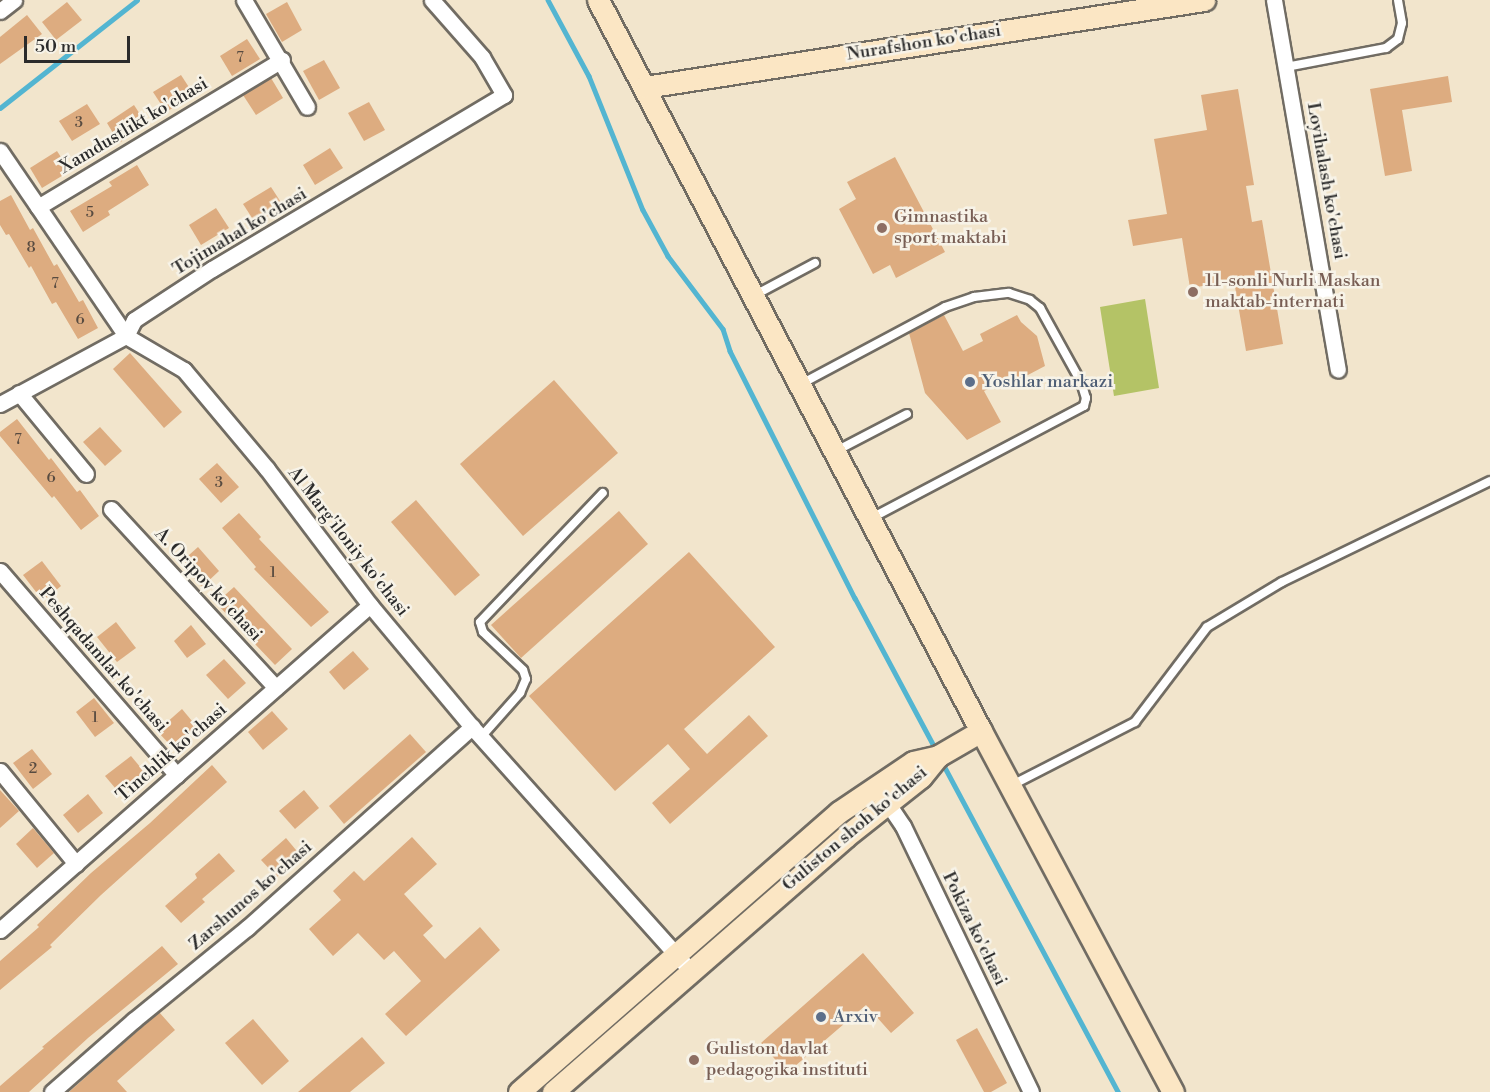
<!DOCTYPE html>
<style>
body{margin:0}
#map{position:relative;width:1490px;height:1092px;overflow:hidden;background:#f2e5cc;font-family:"Libre Bodoni",serif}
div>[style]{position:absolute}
.green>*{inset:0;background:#b4c366}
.stream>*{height:4.5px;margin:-2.25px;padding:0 2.25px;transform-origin:2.25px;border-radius:2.25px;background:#53b5d1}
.building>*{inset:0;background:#ddac80}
.roads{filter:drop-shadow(2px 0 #716c63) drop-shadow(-2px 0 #716c63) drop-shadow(0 2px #716c63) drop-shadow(0 -2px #716c63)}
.lane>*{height:8px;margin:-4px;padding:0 4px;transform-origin:4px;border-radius:4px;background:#fff}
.street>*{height:15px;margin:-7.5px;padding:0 7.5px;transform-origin:7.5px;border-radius:7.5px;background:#fff}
.secondary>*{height:21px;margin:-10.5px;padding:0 10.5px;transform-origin:10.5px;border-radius:10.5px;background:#fbe6c4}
.dots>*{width:16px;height:16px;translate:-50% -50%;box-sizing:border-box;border:3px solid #f7f3e8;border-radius:50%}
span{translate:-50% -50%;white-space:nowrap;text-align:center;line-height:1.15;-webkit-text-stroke:5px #f7f3e8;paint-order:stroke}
.number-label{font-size:15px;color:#584b40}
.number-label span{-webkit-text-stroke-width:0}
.street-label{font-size:18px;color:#2b2b2b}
.education-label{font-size:18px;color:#785e54}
.left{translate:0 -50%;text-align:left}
.service-label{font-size:18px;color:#4e5e75}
.scale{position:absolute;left:24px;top:36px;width:106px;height:27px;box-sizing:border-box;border:3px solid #2b2b2b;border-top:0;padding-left:8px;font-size:18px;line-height:21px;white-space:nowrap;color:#2b2b2b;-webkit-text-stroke:4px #f7f3e8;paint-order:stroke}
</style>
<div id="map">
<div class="green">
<i style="clip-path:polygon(1145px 299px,1159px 388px,1114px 396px,1100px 307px)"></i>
</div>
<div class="stream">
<i style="left:548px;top:0;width:86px;rotate:61.7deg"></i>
<i style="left:589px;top:76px;width:144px;rotate:68.1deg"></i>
<i style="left:643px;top:210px;width:52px;rotate:61.5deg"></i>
<i style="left:668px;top:256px;width:91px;rotate:53deg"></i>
<i style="left:723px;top:329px;width:23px;rotate:72deg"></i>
<i style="left:730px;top:351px;width:277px;rotate:63.2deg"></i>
<i style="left:855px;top:598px;width:172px;rotate:61.9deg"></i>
<i style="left:0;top:108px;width:174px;rotate:-38.2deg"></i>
<i style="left:941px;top:760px;width:376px;rotate:61.9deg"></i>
</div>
<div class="building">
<i style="clip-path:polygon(67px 2px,82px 20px,56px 40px,42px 22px)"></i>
<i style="clip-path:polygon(287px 2px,302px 30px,282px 42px,266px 14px)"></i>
<i style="clip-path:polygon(27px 15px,42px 34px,0 64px,0 37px)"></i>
<i style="clip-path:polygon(247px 39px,260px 59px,232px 76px,220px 56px)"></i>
<i style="clip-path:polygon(324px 60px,340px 88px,319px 100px,303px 71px)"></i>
<i style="clip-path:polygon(181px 75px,194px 95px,166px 112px,153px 92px)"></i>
<i style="clip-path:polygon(1448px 76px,1452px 102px,1402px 110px,1412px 171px,1385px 176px,1370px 89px)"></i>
<i style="clip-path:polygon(271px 78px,283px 98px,256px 115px,243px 95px)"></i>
<i style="clip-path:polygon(1238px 89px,1254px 185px,1246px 186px,1252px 222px,1262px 220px,1283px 344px,1246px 351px,1234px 281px,1190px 288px,1182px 238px,1133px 246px,1128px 220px,1167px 214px,1154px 139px,1207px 130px,1201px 95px)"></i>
<i style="clip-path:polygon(369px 102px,385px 130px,364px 141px,348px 113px)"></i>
<i style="clip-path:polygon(87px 104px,100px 124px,72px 141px,59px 121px)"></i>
<i style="clip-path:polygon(134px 105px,147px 125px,119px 143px,107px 123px)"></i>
<i style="clip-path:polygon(330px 148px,343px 168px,315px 185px,303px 165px)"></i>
<i style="clip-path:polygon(57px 151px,70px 171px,42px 188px,30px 168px)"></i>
<i style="clip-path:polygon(895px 157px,945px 252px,896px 278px,890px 265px,873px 274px,839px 209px,856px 199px,847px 182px)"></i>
<i style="clip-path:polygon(137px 165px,149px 185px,108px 211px,110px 215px,83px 232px,70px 211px,112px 186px,109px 182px)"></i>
<i style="clip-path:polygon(271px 187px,284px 207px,256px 224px,243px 204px)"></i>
<i style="clip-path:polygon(11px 195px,30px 230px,33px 228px,54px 266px,57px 264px,79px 302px,83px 300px,98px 328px,78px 339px,56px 302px,52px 304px,31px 266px,29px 268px,9px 234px,6px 235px,0 225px,0 201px)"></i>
<i style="clip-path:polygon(216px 208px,229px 228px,201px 245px,189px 225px)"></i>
<i style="clip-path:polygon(944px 315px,963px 351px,983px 341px,980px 334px,1017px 315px,1021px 322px,1037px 336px,1045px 366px,1007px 386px,1004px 381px,984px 391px,1001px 422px,967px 440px,925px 393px,909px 333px)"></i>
<i style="clip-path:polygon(130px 353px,182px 412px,164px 428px,113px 369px)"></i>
<i style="clip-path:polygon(554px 380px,618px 453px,523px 536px,460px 464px)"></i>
<i style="clip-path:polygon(17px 419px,49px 460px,51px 458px,77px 492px,80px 490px,99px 516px,81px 530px,54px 496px,52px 498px,0 436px,0 432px)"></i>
<i style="clip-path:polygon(100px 427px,122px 451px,105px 466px,83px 442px)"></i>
<i style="clip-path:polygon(217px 463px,239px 487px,221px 503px,199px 479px)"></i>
<i style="clip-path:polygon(416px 500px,480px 575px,455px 596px,391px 522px)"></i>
<i style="clip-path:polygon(619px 511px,648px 544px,521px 658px,491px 625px)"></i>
<i style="clip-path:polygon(239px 513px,261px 537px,259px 539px,329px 612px,311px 627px,254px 569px,256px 567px,222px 528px)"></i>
<i style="clip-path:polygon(198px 547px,219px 571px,202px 587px,180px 563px)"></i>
<i style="clip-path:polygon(689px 552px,775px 647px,684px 729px,707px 754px,749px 715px,768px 736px,670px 824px,652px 803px,690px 769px,668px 744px,615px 791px,529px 696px)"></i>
<i style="clip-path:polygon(42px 561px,61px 586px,43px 601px,23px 575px)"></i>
<i style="clip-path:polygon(234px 587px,292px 649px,275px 665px,216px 603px)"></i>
<i style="clip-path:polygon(116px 622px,136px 648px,117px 662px,97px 637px)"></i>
<i style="clip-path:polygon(191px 625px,206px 644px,187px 658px,174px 641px)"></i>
<i style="clip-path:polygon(353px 651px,369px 669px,344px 690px,329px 672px)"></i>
<i style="clip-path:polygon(224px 659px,246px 683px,228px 699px,206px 675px)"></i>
<i style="clip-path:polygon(94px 698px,114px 723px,95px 737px,76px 712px)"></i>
<i style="clip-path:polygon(182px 709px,197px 727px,173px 748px,157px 731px)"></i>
<i style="clip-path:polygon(272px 711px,288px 729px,263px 750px,248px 732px)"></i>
<i style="clip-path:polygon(410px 734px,426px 752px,344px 824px,329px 806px)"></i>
<i style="clip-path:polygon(32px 749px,52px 774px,33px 789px,13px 763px)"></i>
<i style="clip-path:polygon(131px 756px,146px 774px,121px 795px,105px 776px)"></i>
<i style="clip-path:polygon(212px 765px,227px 782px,101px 895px,50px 945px,52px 947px,0 990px,0 961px,39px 927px,37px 925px,91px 873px,150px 823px)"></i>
<i style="clip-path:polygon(0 790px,19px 811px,0 828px)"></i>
<i style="clip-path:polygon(304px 790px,319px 808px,295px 829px,279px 811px)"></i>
<i style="clip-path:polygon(88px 794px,103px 813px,78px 833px,63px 815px)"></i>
<i style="clip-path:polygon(33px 828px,54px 853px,37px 868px,16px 844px)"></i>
<i style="clip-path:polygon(412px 837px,437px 864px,404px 894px,433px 926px,423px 935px,445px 959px,480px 927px,500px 950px,406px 1036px,385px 1014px,421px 981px,394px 951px,384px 960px,358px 933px,333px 956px,309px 929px,341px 900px,333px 891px,354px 871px,364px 881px)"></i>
<i style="clip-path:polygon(286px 838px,301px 856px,277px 877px,261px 860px)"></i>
<i style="clip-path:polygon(219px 853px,235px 871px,202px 899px,205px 902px,181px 923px,165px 906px,197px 878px,195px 874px)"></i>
<i style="clip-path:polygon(162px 946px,178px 964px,88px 1038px,29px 1092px,0 1092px,0 1086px,44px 1048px,42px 1047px)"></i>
<i style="clip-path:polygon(863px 953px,914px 1013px,891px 1033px,866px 1005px,787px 1073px,761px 1043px)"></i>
<i style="clip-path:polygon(159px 1012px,175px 1030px,117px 1081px,127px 1092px,69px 1092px)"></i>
<i style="clip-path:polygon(253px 1019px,289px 1061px,262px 1085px,225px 1043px)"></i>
<i style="clip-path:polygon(977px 1028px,1007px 1083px,991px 1092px,984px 1092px,956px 1040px)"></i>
<i style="clip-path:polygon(362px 1037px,385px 1063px,350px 1092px,298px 1092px)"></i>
</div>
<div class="roads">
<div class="lane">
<i style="left:1286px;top:67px;width:102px;rotate:-10.8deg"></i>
<i style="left:1386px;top:48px;width:15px;rotate:-37deg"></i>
<i style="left:1398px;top:39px;width:16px;rotate:-76deg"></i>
<i style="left:1402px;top:23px;width:23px;rotate:-100deg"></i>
<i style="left:755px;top:295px;width:68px;rotate:-28.1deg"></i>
<i style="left:801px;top:384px;width:163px;rotate:-28.1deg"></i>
<i style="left:945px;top:307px;width:31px;rotate:-19deg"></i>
<i style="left:974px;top:297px;width:35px;rotate:-7deg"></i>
<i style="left:1009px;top:293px;width:22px;rotate:18deg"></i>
<i style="left:1030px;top:300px;width:13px;rotate:39deg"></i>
<i style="left:1040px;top:308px;width:85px;rotate:61deg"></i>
<i style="left:1081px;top:382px;width:17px;rotate:73deg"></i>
<i style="left:1086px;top:398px;width:8px;rotate:104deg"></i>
<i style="left:1084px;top:406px;width:242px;rotate:152.2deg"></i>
<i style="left:836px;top:451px;width:80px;rotate:-27.5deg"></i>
<i style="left:481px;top:737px;width:59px;rotate:-48.4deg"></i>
<i style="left:520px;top:693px;width:15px;rotate:-67deg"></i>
<i style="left:526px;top:679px;width:9px;rotate:-108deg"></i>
<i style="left:523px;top:670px;width:55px;rotate:-136.5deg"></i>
<i style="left:483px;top:632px;width:10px;rotate:-107deg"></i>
<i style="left:480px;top:622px;width:178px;rotate:-46.4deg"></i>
<i style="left:1012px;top:785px;width:138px;rotate:-27.1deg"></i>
<i style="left:1135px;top:722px;width:119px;rotate:-52.8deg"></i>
<i style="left:1207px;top:627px;width:87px;rotate:-31deg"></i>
<i style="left:1282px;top:582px;width:231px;rotate:-25.9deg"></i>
</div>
<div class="street">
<i style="left:244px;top:0;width:124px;rotate:59.5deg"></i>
<i style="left:1274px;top:0;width:375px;rotate:80.2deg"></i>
<i style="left:0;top:11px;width:18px;rotate:-38deg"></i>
<i style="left:0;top:151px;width:224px;rotate:55.7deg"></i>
<i style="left:126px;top:336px;width:67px;rotate:30.4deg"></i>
<i style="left:184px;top:370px;width:129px;rotate:50deg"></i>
<i style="left:267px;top:469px;width:171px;rotate:52.9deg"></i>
<i style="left:370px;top:605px;width:159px;rotate:50.1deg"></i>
<i style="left:472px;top:727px;width:326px;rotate:48.1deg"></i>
<i style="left:38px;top:207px;width:285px;rotate:-31.1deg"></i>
<i style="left:19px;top:393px;width:105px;rotate:50.4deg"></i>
<i style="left:0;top:404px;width:143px;rotate:-28.4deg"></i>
<i style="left:126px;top:336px;width:18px;rotate:-63deg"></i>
<i style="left:134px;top:320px;width:93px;rotate:-33.2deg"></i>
<i style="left:212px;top:269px;width:340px;rotate:-30.8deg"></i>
<i style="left:504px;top:95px;width:44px;rotate:-120.1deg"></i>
<i style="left:482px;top:57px;width:76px;rotate:-131.3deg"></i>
<i style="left:111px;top:509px;width:243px;rotate:47.3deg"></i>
<i style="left:0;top:571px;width:270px;rotate:49.1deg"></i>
<i style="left:0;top:771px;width:120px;rotate:50.7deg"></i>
<i style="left:882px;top:795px;width:37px;rotate:56deg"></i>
<i style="left:903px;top:826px;width:295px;rotate:64.3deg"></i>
<i style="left:0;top:930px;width:492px;rotate:-41.3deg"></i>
<i style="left:52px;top:1092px;width:109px;rotate:-41.3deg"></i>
<i style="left:134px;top:1020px;width:146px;rotate:-39.2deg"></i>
<i style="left:247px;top:928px;width:302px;rotate:-41.8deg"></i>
</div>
<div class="secondary">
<i style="left:598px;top:0;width:825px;rotate:62.35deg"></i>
<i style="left:981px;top:731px;width:409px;rotate:62deg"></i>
<i style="left:645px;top:87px;width:566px;rotate:-8.85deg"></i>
<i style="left:519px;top:1092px;width:425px;rotate:-41.2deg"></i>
<i style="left:839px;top:812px;width:89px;rotate:-34deg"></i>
<i style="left:913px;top:762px;width:26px;rotate:-13deg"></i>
<i style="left:938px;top:756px;width:50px;rotate:-30.2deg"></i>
<i style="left:553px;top:1092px;width:388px;rotate:-41.1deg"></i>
<i style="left:845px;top:837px;width:97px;rotate:-38.3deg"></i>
<i style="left:921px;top:777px;width:27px;rotate:-51deg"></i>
</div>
</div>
<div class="dots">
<i style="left:882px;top:228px;background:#8d6e63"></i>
<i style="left:1193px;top:292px;background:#8d6e63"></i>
<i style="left:970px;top:382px;background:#5c6f8a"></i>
<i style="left:821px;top:1017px;background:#5c6f8a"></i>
<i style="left:694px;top:1060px;background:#8d6e63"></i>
</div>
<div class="number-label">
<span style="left:240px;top:58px">7</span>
<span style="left:79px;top:123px">3</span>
<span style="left:90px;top:213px">5</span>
<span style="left:31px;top:248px">8</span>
<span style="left:55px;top:284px">7</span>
<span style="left:80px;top:320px">6</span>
<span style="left:18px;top:440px">7</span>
<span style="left:51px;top:478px">6</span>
<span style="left:219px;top:483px">3</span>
<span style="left:273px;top:573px">1</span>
<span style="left:95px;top:718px">1</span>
<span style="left:33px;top:769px">2</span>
</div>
<div class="street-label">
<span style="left:924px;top:43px;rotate:-9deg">Nurafshon ko'chasi</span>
<span style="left:134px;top:126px;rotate:-31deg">Xamdustlikt ko'chasi</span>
<span style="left:1326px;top:181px;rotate:80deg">Loyihalash ko'chasi</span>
<span style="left:240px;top:232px;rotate:-31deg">Tojimahal ko'chasi</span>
<span style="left:348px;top:542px;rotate:52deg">Al Marg'iloniy ko'chasi</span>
<span style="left:208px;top:585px;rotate:47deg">A. Oripov ko'chasi</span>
<span style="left:103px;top:660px;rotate:49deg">Peshqadamlar ko'chasi</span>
<span style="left:172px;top:753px;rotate:-41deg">Tinchlik ko'chasi</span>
<span style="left:855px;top:829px;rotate:-40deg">Guliston shoh ko'chasi</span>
<span style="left:251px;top:896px;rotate:-41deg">Zarshunos ko'chasi</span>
<span style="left:974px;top:929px;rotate:64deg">Pokiza ko'chasi</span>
</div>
<div class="education-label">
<span class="left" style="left:894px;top:228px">Gimnastika<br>sport maktabi</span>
<span class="left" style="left:1205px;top:292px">11-sonli Nurli Maskan<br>maktab-internati</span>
<span class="left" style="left:706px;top:1060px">Guliston davlat<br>pedagogika instituti</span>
</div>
<div class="service-label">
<span class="left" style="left:982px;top:382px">Yoshlar markazi</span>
<span class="left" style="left:833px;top:1017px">Arxiv</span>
</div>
<div class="scale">50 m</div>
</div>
